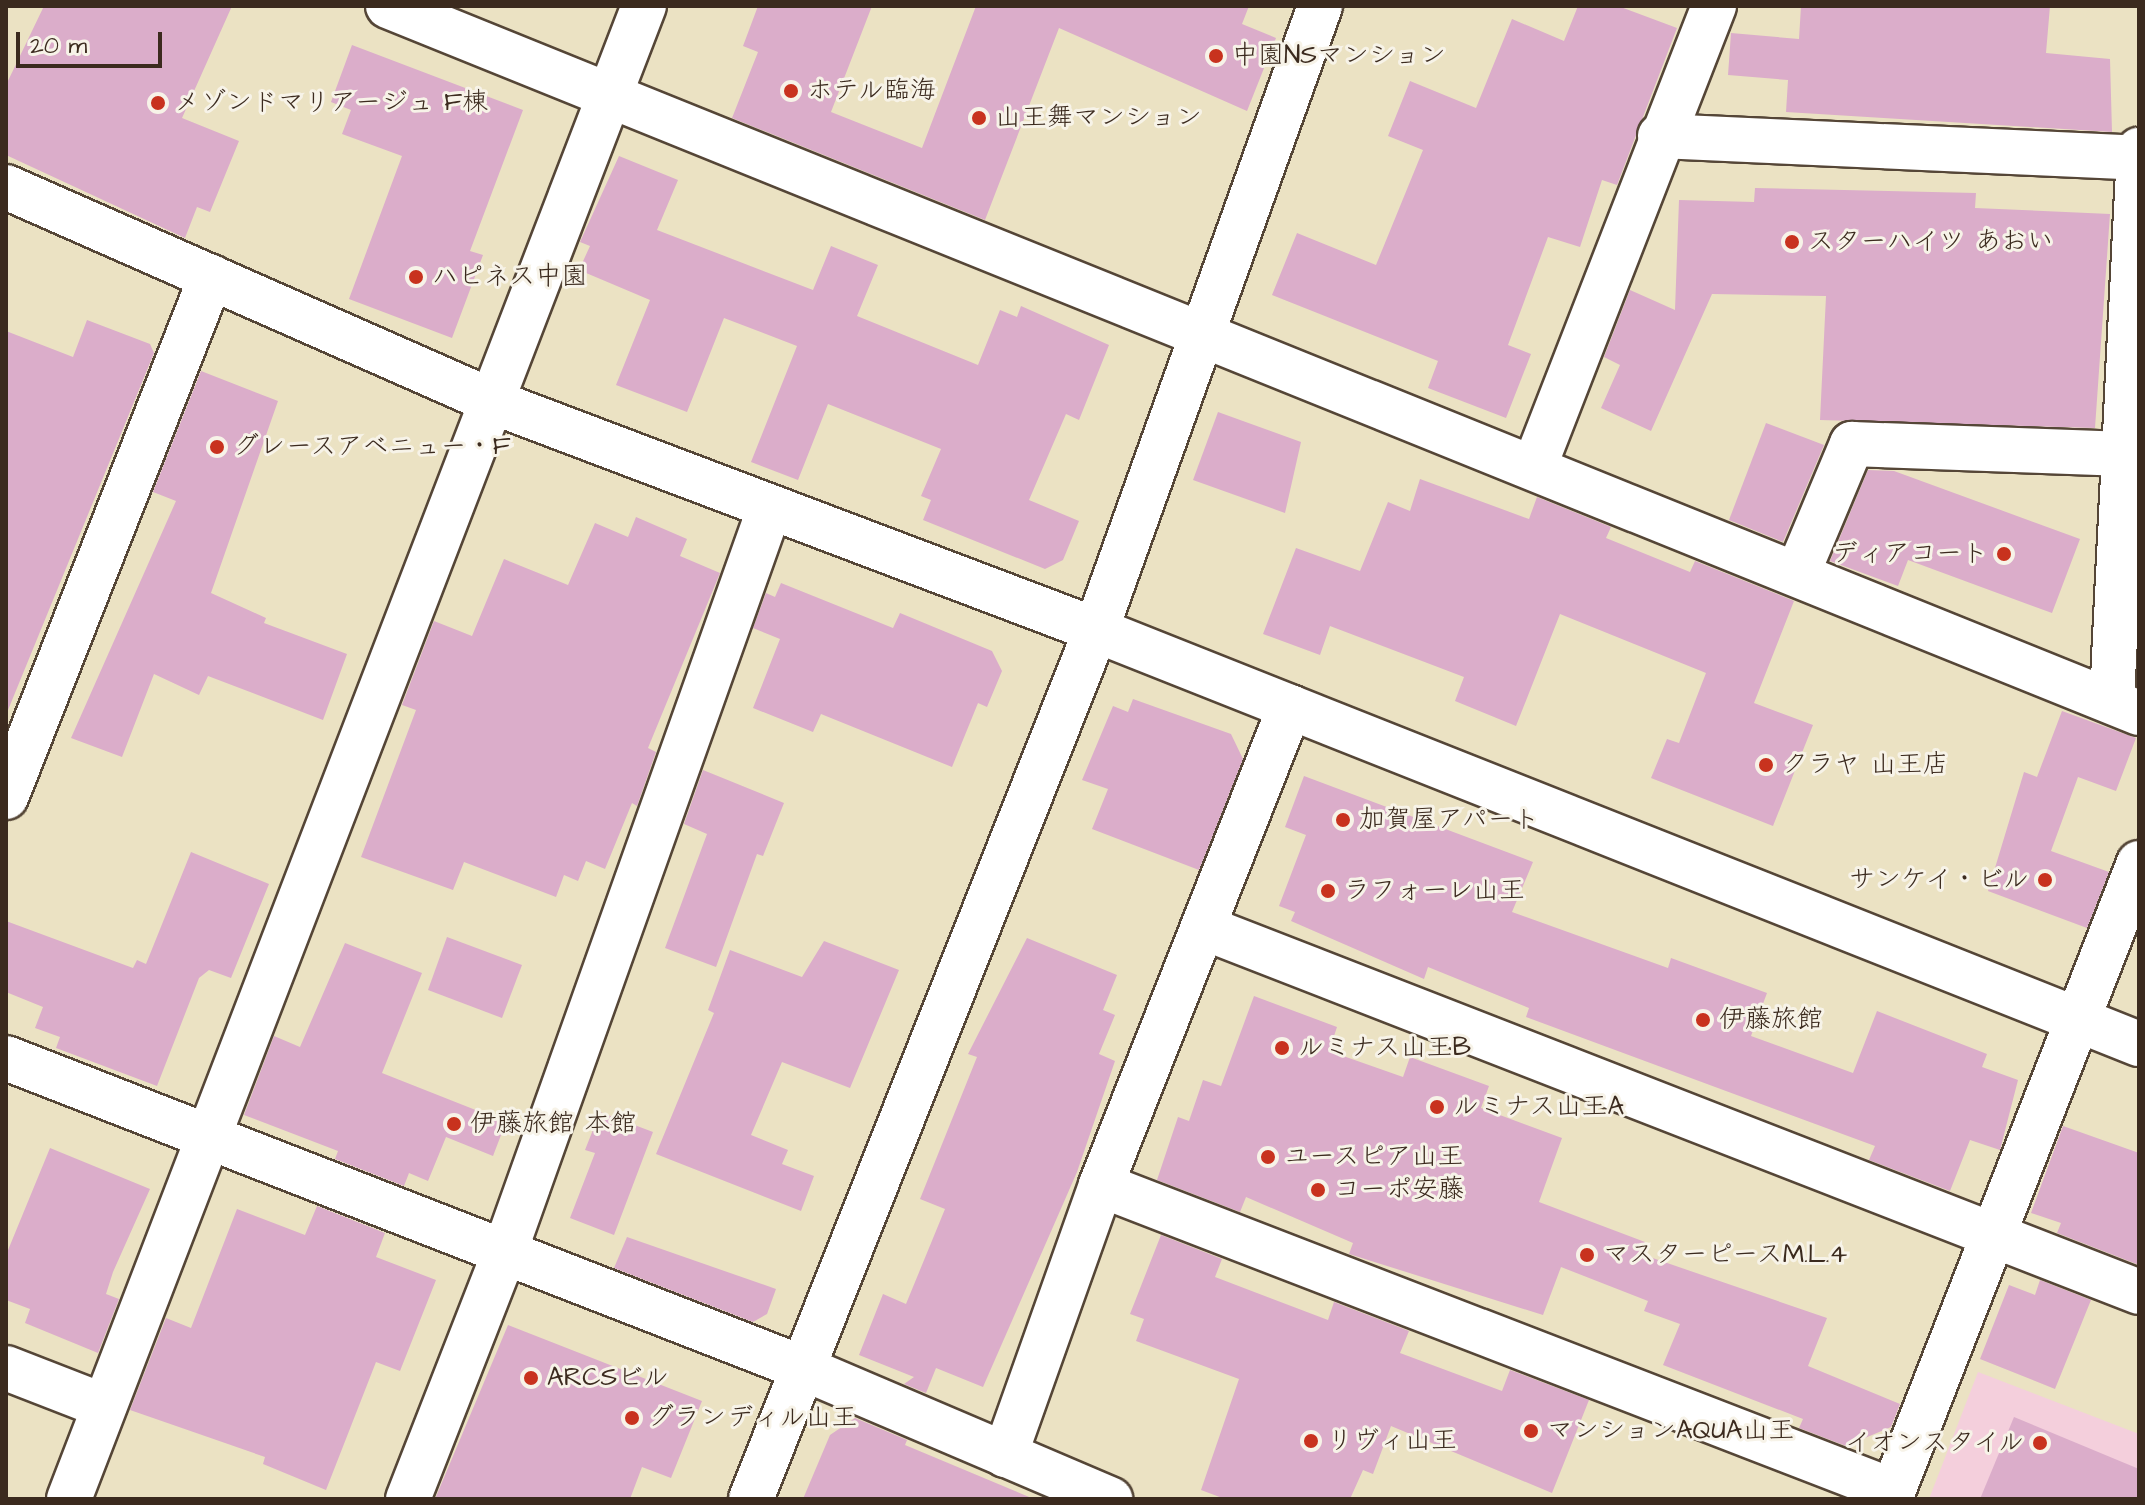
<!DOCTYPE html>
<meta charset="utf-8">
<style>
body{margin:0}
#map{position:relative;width:2145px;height:1505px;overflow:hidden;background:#ebe2c3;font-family:"Architects Daughter","Klee One",sans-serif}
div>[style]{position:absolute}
.built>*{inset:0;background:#f4cfdc}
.building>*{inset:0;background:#dbadca}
.roads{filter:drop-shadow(2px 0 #554637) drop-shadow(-2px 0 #554637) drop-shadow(0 2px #554637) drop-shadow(0 -2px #554637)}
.minor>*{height:44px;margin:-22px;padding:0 22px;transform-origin:22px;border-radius:22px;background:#fff}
.dots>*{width:22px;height:22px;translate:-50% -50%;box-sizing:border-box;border:4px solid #f7f3e8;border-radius:50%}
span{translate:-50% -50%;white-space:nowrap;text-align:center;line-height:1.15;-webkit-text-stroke:6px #f7f3e8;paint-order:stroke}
.poi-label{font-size:26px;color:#3b2a1e}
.left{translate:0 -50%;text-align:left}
.right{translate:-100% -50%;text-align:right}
.frame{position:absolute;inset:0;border:8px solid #3b2a1e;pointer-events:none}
.scale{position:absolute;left:16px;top:32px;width:146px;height:36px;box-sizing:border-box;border:4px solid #3b2a1e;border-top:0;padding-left:10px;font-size:24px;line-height:28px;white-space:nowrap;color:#3b2a1e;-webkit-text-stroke:6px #f7f3e8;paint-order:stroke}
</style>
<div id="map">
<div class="built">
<i style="clip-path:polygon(1978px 1372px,2139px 1434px,2139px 1499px,1929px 1499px)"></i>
</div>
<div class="building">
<i style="clip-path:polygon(44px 6px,232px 6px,182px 118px,239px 141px,210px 212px,197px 207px,185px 238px,6px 155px,6px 85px)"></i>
<i style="clip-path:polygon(758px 6px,872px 6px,831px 112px,922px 148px,976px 6px,1249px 6px,1242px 24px,1276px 38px,1247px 111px,1059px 28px,985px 220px,732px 118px,758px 52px,743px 46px)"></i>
<i style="clip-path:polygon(1578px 6px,1618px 6px,1677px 28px,1617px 185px,1602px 180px,1580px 247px,1548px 237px,1508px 345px,1531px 354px,1506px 418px,1428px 388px,1438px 361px,1272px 295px,1297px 233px,1376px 265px,1423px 150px,1388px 136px,1410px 81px,1476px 108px,1512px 19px,1564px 41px)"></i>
<i style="clip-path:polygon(1801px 6px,2050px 6px,2046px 53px,2110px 59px,2112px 132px,1786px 112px,1788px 80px,1728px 75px,1731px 33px,1799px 39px)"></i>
<i style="clip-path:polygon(352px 45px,523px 110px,470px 251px,483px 255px,452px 338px,349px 299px,402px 156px,342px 134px,351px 110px,331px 102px)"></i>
<i style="clip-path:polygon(619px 156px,678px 180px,657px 230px,813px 290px,831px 246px,878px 265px,857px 316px,978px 365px,1000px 310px,1017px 317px,1021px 306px,1109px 345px,1079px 420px,1066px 414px,1029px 500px,1079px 521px,1063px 560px,1045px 569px,923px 520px,931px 500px,921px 496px,941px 449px,828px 404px,798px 480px,751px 462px,797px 346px,724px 318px,687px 412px,616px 385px,650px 300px,579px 270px,590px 246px,580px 242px)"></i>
<i style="clip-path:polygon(1755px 188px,1976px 193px,1975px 208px,2110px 214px,2095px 428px,1820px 420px,1826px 296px,1712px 294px,1651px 431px,1601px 408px,1620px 365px,1604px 357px,1630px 290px,1675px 310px,1679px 200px,1754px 202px)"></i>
<i style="clip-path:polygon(87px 320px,150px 344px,154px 353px,6px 715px,6px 331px,73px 357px)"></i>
<i style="clip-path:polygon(201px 371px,278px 401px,211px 593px,266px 618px,264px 623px,347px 654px,323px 720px,208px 676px,199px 695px,154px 674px,122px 757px,71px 738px,176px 501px,153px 492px)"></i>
<i style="clip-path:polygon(1218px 412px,1301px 442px,1285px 513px,1193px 480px)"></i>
<i style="clip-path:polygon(1766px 423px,1824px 445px,1783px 542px,1729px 520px)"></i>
<i style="clip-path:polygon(1868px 470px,1894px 471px,2080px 539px,2052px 613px,1908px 560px,1898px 586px,1830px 561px)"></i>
<i style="clip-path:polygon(1420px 479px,1529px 519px,1537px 497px,1611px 527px,1606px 538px,1690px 572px,1695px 561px,1794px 601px,1754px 703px,1813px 725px,1773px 826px,1651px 778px,1667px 739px,1679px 743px,1706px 673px,1560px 614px,1516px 726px,1455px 701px,1464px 677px,1330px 626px,1320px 655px,1263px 634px,1296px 548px,1360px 571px,1388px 502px,1410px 511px)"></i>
<i style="clip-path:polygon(636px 517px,687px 539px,680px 556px,720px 573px,648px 748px,656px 752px,637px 806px,632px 803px,605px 869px,586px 861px,578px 881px,564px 875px,556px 897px,464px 862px,453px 890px,361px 857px,416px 710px,402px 705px,434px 621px,472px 636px,504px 559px,568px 585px,595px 523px,628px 537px)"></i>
<i style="clip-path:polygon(781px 583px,893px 628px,900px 613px,992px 651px,1002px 671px,987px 707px,978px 703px,952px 767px,821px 714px,813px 732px,753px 708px,780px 639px,753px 628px,766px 593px,775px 597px)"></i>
<i style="clip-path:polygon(1133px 699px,1231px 734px,1243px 759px,1199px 870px,1092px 829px,1108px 789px,1082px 780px,1113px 706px,1128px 712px)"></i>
<i style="clip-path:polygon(2062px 711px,2136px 738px,2116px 791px,2078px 777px,2051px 851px,2109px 872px,2087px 928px,1988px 891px,2024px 772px,2037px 777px)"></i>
<i style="clip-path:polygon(703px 770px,784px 803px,763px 856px,757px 854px,716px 967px,665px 948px,707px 834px,684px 824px)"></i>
<i style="clip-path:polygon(1304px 776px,1533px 862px,1512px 912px,1668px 968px,1671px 958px,1767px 993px,1751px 1036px,1853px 1073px,1877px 1011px,1987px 1054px,1982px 1067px,2018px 1080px,2000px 1150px,1970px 1140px,1950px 1191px,1869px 1160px,1875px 1146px,1526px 1017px,1529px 1008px,1428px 967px,1424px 979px,1291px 921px,1295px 912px,1279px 906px,1306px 835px,1285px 827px)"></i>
<i style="clip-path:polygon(191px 852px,269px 884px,231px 978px,209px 970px,199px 978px,157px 1086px,56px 1048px,60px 1037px,35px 1028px,43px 1007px,6px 992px,6px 921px,133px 968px,137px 960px,146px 964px)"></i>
<i style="clip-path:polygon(447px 937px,522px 965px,502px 1018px,428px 990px)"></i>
<i style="clip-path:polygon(1027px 938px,1117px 975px,1103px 1010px,1115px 1015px,1099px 1054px,1115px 1061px,1077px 1172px,983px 1387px,936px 1368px,926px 1393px,904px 1384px,914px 1377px,859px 1355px,883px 1294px,906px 1304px,945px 1209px,920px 1199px,977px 1057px,968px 1054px)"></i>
<i style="clip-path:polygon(824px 941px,899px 970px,850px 1088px,782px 1062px,751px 1135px,788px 1150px,782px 1164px,814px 1176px,801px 1211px,656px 1154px,714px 1013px,708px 1010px,730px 950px,802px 977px)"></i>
<i style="clip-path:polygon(345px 943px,422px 973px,382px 1073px,506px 1122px,493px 1156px,446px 1137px,428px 1181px,409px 1173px,404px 1186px,335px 1159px,338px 1151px,244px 1115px,274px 1036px,300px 1047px)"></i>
<i style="clip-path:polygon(1254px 996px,1337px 1027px,1329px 1051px,1403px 1077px,1410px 1057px,1489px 1086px,1481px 1108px,1562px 1138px,1539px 1202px,1645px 1242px,1641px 1254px,1827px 1318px,1808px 1366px,1900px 1404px,1891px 1427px,1846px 1446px,1799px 1428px,1803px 1419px,1663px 1365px,1680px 1324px,1644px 1311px,1648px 1301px,1561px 1267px,1543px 1315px,1349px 1254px,1353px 1243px,1246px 1197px,1240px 1212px,1157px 1180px,1178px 1117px,1189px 1121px,1203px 1080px,1221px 1086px)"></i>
<i style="clip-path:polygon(600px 1112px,653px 1132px,614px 1235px,570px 1218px,595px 1153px,585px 1150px)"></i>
<i style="clip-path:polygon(2063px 1126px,2139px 1153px,2139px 1265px,2057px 1233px,2061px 1223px,2031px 1213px)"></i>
<i style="clip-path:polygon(50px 1148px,150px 1189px,113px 1272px,106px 1294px,119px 1299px,98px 1353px,25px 1323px,30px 1309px,6px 1300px,6px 1255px)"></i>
<i style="clip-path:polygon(317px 1206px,385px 1233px,376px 1257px,436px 1280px,400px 1371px,376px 1362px,326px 1490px,263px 1464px,265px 1457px,130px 1410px,166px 1318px,191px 1328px,237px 1209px,305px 1235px)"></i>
<i style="clip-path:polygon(1161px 1235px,1222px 1259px,1215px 1277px,1328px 1320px,1334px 1302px,1409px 1331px,1400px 1353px,1502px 1391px,1510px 1370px,1589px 1400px,1552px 1493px,1391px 1426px,1373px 1474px,1363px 1470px,1350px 1499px,1225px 1499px,1201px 1490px,1239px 1379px,1136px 1341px,1144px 1319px,1130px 1314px)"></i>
<i style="clip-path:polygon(627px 1237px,776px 1289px,767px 1314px,753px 1322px,614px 1268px)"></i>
<i style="clip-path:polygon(2040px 1280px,2091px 1300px,2055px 1389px,1980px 1359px,2009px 1285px,2035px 1295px)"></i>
<i style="clip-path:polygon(508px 1325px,702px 1401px,671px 1478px,642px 1467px,630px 1499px,435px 1499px)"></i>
<i style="clip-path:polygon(2014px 1417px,2139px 1469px,2139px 1499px,1980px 1499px)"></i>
<i style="clip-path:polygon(855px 1418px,907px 1440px,905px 1445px,1034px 1499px,803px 1499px,830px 1435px)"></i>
</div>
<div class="roads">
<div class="minor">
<i style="left:388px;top:6px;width:1888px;rotate:21.99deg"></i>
<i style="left:1660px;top:136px;width:480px;rotate:2.6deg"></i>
<i style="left:6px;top:187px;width:535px;rotate:23.79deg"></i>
<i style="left:496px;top:403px;width:642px;rotate:20.72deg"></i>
<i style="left:1096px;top:630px;width:1122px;rotate:21.65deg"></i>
<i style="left:1535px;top:465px;width:493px;rotate:-68.7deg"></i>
<i style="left:1799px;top:570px;width:137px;rotate:-67.2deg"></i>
<i style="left:1852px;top:444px;width:274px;rotate:2.1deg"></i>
<i style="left:2112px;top:699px;width:550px;rotate:-87.18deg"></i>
<i style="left:6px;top:797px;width:559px;rotate:-68.48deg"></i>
<i style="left:1205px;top:928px;width:1002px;rotate:21.29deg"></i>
<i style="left:6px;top:1058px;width:857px;rotate:21.27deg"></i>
<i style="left:805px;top:1369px;width:332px;rotate:23.1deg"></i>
<i style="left:1101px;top:1185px;width:849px;rotate:21.12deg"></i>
<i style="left:6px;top:1368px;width:105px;rotate:21.2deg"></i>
<i style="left:1005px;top:1455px;width:287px;rotate:-70.4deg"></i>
<i style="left:1101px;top:1185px;width:514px;rotate:-68.43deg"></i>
<i style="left:69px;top:1499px;width:1600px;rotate:-68.94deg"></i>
<i style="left:408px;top:1499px;width:266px;rotate:-68.6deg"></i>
<i style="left:505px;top:1251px;width:787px;rotate:-70.39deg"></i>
<i style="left:751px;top:1499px;width:935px;rotate:-68.35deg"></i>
<i style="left:1096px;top:630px;width:663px;rotate:-70.25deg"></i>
<i style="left:1890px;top:1499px;width:683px;rotate:-68.62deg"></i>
</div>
</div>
<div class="dots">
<i style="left:1216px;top:56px;background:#c8321e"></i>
<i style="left:791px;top:91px;background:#c8321e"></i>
<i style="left:158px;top:103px;background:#c8321e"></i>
<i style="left:979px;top:118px;background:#c8321e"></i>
<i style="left:1792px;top:242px;background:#c8321e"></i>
<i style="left:416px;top:277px;background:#c8321e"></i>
<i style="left:217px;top:447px;background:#c8321e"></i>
<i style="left:2004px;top:554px;background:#c8321e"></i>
<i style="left:1766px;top:765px;background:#c8321e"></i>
<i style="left:1343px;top:820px;background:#c8321e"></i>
<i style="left:2045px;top:880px;background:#c8321e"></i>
<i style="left:1328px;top:891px;background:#c8321e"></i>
<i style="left:1703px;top:1020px;background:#c8321e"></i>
<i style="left:1282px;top:1048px;background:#c8321e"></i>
<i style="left:1437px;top:1107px;background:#c8321e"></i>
<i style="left:454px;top:1124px;background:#c8321e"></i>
<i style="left:1268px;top:1157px;background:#c8321e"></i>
<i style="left:1318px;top:1190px;background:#c8321e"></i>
<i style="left:1587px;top:1255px;background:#c8321e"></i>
<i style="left:531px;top:1378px;background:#c8321e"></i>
<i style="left:632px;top:1418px;background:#c8321e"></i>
<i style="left:1531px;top:1431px;background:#c8321e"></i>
<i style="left:1311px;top:1441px;background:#c8321e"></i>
<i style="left:2040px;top:1443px;background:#c8321e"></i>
</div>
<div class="poi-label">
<span class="left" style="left:1232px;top:56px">中園NSマンション</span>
<span class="left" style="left:807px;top:91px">ホテル臨海</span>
<span class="left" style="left:174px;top:103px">メゾンドマリアージュ F棟</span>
<span class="left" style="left:995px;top:118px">山王舞マンション</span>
<span class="left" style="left:1808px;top:242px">スターハイツ あおい</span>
<span class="left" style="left:432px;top:277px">ハピネス中園</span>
<span class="left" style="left:233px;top:447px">グレースアベニュー・F</span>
<span class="right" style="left:1988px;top:554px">ディアコート</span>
<span class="left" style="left:1782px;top:765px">クラヤ 山王店</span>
<span class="left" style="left:1359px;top:820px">加賀屋アパート</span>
<span class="right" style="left:2029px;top:880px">サンケイ・ビル</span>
<span class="left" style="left:1344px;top:891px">ラフォーレ山王</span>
<span class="left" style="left:1719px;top:1020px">伊藤旅館</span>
<span class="left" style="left:1298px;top:1048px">ルミナス山王B</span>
<span class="left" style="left:1453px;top:1107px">ルミナス山王A</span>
<span class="left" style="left:470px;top:1124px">伊藤旅館 本館</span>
<span class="left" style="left:1284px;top:1157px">ユースピア山王</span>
<span class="left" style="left:1334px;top:1190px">コーポ安藤</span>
<span class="left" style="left:1603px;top:1255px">マスターピースM.L.4</span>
<span class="left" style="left:547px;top:1378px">ARCSビル</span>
<span class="left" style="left:648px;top:1418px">グランディル山王</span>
<span class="left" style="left:1547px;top:1431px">マンションAQUA山王</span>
<span class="left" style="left:1327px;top:1441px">リヴィ山王</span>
<span class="right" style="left:2024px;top:1443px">イオンスタイル</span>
</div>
<div class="frame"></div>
<div class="scale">20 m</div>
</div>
